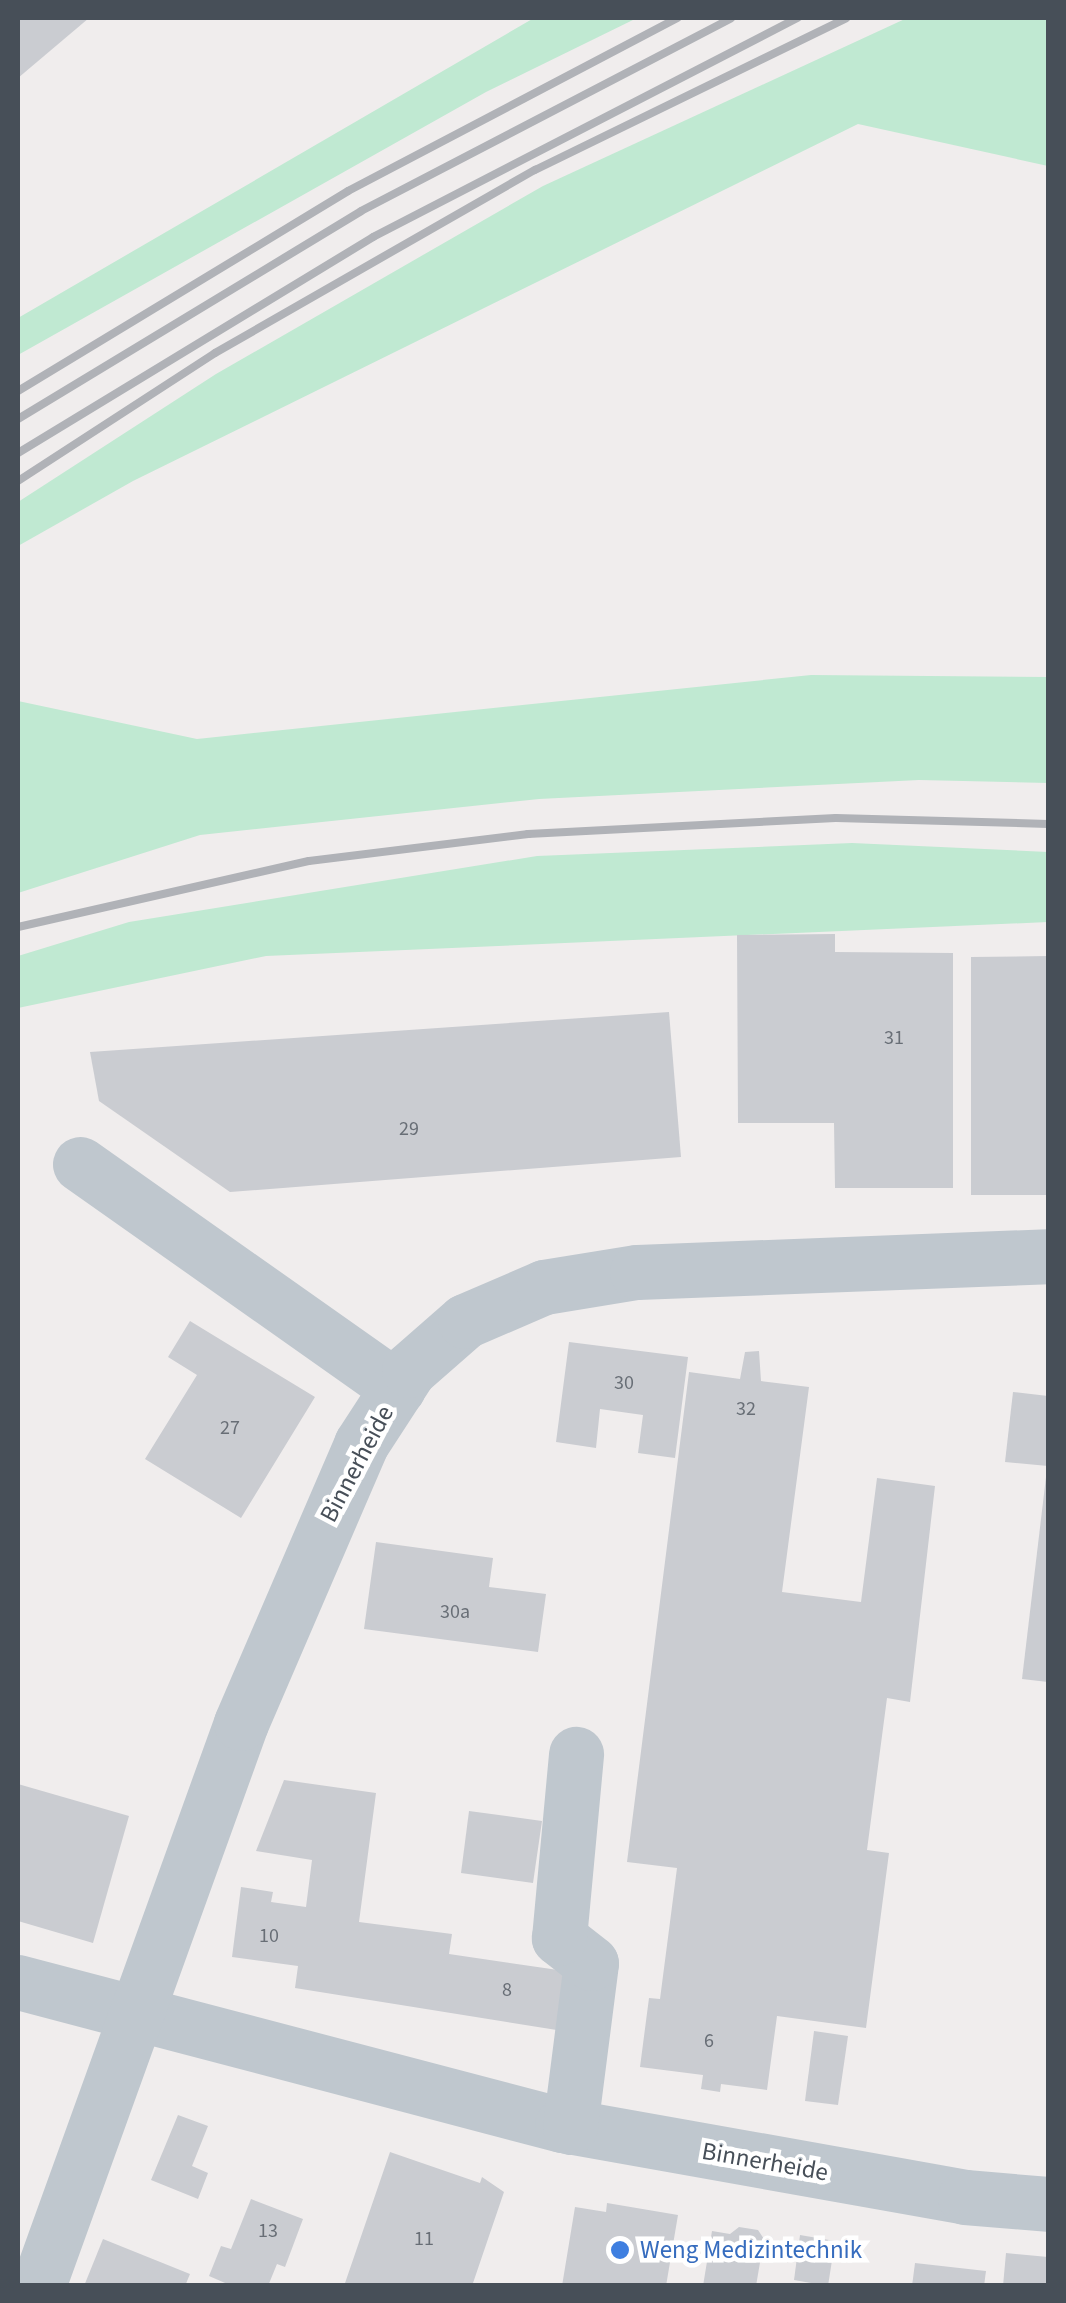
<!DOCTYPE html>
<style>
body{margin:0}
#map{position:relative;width:1066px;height:2303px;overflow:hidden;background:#f0eded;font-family:"Source Sans 3",sans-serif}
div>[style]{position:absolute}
.green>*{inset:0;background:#c0e9d2}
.building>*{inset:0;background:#caccd1}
.minor>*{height:55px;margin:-27.5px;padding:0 27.5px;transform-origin:27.5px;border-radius:27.5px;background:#bfc7ce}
.rail>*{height:8px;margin:-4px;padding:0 4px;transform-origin:4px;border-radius:4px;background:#b0b2b7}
.dots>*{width:28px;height:28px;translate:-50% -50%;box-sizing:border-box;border:5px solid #fff;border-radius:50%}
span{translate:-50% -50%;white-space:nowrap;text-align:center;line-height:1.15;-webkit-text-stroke:9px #fff;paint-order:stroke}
.number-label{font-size:20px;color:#686e76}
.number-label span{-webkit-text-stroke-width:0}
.street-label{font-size:25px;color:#474f58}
.shop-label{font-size:25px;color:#366cbe}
.left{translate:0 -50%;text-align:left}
.frame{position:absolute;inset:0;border:20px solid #474f58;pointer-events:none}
</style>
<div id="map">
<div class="green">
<i style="clip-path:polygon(534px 18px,637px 18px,486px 92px,18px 355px,18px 318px)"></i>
<i style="clip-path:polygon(907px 18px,1048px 18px,1048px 166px,858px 124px,133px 481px,18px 546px,18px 502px,216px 374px,543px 186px)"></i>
<i style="clip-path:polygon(811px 675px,1048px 677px,1048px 783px,919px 780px,539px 799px,200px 835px,18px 893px,18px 701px,197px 739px)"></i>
<i style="clip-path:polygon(852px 843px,1048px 852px,1048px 922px,266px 956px,18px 1008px,18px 956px,129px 922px,537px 856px)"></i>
</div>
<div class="building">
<i style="clip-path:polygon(18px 18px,89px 18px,18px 78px)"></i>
<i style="clip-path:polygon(835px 934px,835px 952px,953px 953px,953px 1188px,835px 1188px,834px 1123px,738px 1123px,737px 935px)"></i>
<i style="clip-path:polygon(1048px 956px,1048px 1195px,971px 1195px,971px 957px)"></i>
<i style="clip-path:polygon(669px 1012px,681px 1157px,230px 1192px,99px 1101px,90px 1052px)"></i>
<i style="clip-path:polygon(190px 1321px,315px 1397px,241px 1518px,145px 1459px,197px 1375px,168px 1357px)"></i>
<i style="clip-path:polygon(569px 1342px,688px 1357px,675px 1458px,638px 1453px,643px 1415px,600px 1409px,596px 1448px,556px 1442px)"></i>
<i style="clip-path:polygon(759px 1351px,761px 1381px,809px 1387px,782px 1592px,861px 1602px,877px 1478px,935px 1486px,910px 1702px,887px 1698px,867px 1850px,889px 1853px,866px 2028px,777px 2016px,767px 2090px,721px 2084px,720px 2092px,701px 2089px,703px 2075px,640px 2067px,649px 1998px,660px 1999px,677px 1868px,627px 1862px,689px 1372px,740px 1379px,745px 1352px)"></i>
<i style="clip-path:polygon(1013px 1392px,1048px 1396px,1048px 1466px,1005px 1462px)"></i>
<i style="clip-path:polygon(1046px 1477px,1048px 1477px,1048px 1682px,1022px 1679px)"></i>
<i style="clip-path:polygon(376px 1542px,493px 1558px,489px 1587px,546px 1594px,538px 1652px,364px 1629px)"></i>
<i style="clip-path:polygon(284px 1780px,376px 1793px,359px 1922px,452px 1934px,449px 1954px,572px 1972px,563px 2031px,295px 1988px,298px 1966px,232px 1957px,241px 1887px,273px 1892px,271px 1902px,306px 1907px,312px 1860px,256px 1851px)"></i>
<i style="clip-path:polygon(18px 1784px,129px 1816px,93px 1943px,18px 1921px)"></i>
<i style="clip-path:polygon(469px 1811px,542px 1821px,533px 1883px,461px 1873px)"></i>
<i style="clip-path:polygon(814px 2031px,848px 2036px,838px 2105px,805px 2101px)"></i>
<i style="clip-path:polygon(178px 2115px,208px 2126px,192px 2166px,208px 2173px,198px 2199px,151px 2180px)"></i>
<i style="clip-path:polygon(390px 2152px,480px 2183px,482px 2177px,504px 2192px,472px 2286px,344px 2286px)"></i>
<i style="clip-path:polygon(251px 2199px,303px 2219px,285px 2267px,277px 2264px,268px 2286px,232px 2286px,209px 2276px,221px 2246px,231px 2249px)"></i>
<i style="clip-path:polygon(607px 2203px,678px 2215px,666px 2286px,562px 2286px,575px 2207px,606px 2212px)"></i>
<i style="clip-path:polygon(739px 2227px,758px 2230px,764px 2239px,756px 2286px,703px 2286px,712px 2231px,730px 2234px)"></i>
<i style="clip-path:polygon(800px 2235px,835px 2241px,828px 2286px,794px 2280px)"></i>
<i style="clip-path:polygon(103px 2239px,190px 2274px,185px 2286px,84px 2286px)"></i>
<i style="clip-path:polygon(1006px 2253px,1048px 2257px,1048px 2286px,1003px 2286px)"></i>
<i style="clip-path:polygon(915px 2263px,986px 2271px,984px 2286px,912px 2286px)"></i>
</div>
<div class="minor">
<i style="left:80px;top:1164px;width:389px;rotate:35.2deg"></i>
<i style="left:18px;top:1982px;width:562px;rotate:14.73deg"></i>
<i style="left:562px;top:2125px;width:409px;rotate:10.1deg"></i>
<i style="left:965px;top:2197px;width:83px;rotate:4.8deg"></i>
<i style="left:570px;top:2127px;width:165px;rotate:-82.7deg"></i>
<i style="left:591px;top:1963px;width:41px;rotate:-142deg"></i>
<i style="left:559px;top:1938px;width:185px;rotate:-84.7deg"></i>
<i style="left:38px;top:2286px;width:598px;rotate:-70.17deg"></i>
<i style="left:241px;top:1723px;width:304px;rotate:-66.7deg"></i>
<i style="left:361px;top:1444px;width:88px;rotate:-57deg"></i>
<i style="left:409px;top:1370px;width:74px;rotate:-41.2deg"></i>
<i style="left:465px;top:1321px;width:86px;rotate:-23.3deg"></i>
<i style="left:544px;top:1287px;width:94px;rotate:-9.2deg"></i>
<i style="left:637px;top:1272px;width:411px;rotate:-2.2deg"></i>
</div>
<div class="rail">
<i style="left:18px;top:391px;width:386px;rotate:-31.2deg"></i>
<i style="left:348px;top:191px;width:372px;rotate:-27.7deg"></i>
<i style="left:18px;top:419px;width:401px;rotate:-31.2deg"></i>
<i style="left:361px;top:211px;width:417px;rotate:-27.5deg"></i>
<i style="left:18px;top:453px;width:416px;rotate:-31.3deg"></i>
<i style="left:373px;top:237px;width:478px;rotate:-27.3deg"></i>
<i style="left:18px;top:481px;width:235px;rotate:-33deg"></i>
<i style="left:215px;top:353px;width:369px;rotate:-29.8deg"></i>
<i style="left:535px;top:170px;width:346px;rotate:-26deg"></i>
<i style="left:18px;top:927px;width:298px;rotate:-12.8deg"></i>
<i style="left:309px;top:861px;width:221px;rotate:-7deg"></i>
<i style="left:528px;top:834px;width:308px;rotate:-3deg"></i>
<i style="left:836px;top:818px;width:212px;rotate:1.6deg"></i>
</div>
<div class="dots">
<i style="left:620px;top:2250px;background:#3f7fe0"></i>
</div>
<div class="number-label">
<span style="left:894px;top:1038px">31</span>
<span style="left:409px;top:1129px">29</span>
<span style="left:624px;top:1383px">30</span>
<span style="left:746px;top:1409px">32</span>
<span style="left:230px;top:1428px">27</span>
<span style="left:455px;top:1612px">30a</span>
<span style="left:269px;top:1936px">10</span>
<span style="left:507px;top:1990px">8</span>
<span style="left:709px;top:2041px">6</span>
<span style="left:268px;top:2231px">13</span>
<span style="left:424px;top:2239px">11</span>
</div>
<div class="street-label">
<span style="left:357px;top:1464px;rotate:-62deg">Binnerheide</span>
<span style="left:765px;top:2162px;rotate:10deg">Binnerheide</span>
</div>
<div class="shop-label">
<span class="left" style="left:640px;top:2250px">Weng Medizintechnik</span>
</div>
<div class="frame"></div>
</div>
